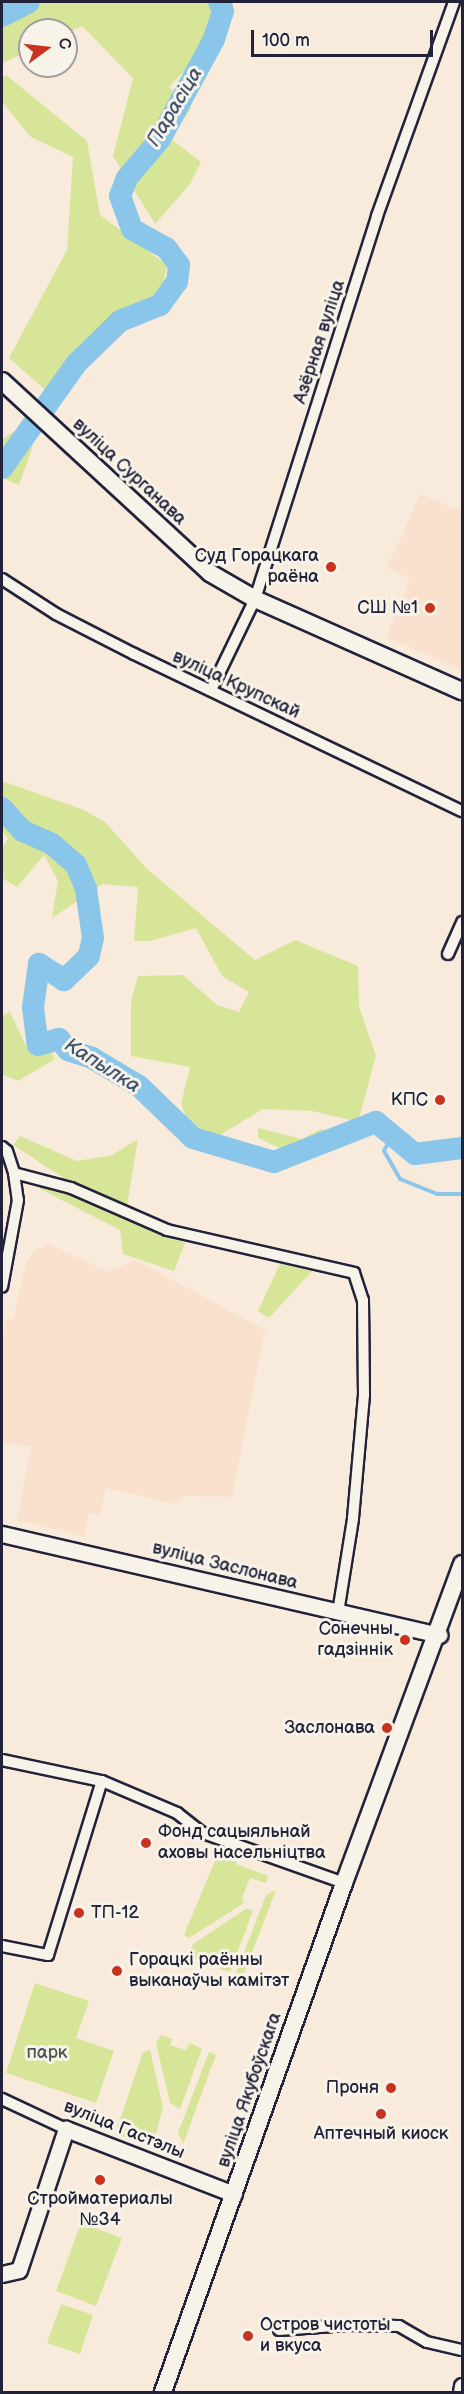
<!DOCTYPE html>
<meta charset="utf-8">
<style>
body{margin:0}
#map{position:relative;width:464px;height:2394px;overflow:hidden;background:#f8ebdc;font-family:"Balsamiq Sans",sans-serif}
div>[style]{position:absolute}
.built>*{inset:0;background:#fae1ce}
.green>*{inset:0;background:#d7e598}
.stream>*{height:4px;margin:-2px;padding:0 2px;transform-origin:2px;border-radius:2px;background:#8ac6ea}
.river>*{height:22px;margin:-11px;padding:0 11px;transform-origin:11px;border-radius:11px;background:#8ac6ea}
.roads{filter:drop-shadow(2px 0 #22223b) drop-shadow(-2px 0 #22223b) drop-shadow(0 2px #22223b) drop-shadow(0 -2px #22223b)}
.street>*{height:10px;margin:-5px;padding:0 5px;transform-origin:5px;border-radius:5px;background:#f7f3e8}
.secondary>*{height:15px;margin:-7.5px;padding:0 7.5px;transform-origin:7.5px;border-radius:7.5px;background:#f7f3e8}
.primary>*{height:16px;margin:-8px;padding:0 8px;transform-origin:8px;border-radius:8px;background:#f7f3e8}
.dots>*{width:16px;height:16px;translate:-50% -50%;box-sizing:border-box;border:3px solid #f7f3e8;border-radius:50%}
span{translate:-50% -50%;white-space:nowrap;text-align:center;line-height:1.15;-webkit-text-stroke:6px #f7f3e8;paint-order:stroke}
.street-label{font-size:18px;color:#22223b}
.poi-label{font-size:18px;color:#22223b}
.right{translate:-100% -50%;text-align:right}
.left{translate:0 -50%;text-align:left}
.park-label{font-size:18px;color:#4f5352}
.water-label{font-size:20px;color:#415370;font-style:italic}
.frame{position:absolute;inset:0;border:3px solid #22223b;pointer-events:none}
.north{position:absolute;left:18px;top:18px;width:60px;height:60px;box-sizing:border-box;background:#f7f3e8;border:2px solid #a29fa3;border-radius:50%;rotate:75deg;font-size:16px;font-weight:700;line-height:24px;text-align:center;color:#22223b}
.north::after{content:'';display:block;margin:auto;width:21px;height:27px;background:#c8321e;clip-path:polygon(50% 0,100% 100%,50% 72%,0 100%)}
.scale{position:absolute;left:251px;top:30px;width:182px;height:27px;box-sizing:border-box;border:3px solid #22223b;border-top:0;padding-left:8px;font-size:18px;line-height:21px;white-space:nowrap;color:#22223b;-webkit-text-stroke:4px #f7f3e8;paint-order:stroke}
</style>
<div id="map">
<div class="built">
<i style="clip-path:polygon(420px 494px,462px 511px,462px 670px,386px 637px,410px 579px,387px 568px)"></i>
<i style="clip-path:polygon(45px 1242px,108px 1272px,136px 1260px,265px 1330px,232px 1497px,184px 1496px,176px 1504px,106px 1488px,100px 1515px,89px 1513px,84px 1537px,17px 1520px,31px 1447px,2px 1442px,2px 1340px,7px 1319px,13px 1319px,26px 1263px,37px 1247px,42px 1249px)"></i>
</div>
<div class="green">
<i style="clip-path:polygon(2px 2px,234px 2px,227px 26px,169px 87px,191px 108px,171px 139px,201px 162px,190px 184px,155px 224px,113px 156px,133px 78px,82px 26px,66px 33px,66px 30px,30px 30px,30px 50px,3px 63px)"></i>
<i style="clip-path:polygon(6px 75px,87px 141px,100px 215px,167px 265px,162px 292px,89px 337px,51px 395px,9px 358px,67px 250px,73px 157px,31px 137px,2px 102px,2px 77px)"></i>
<i style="clip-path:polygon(13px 432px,33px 446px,19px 485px,2px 478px,2px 440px)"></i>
<i style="clip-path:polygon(2px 781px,84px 810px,105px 822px,147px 869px,255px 960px,295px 940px,358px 966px,359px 1007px,376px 1056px,358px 1122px,312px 1111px,263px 1109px,218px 1136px,191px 1129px,181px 1104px,190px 1067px,131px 1056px,131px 1002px,138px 976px,183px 975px,217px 1005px,239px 1012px,249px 992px,222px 976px,196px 928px,150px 941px,134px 941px,138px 887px,103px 884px,52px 918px,58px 881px,44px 855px,17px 887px,2px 878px,2px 848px,8px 839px,2px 830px)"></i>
<i style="clip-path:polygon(10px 1012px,28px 1050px,51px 1050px,55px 1059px,18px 1081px,2px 1074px,2px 1016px)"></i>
<i style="clip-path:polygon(258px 1128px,302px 1139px,321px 1129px,332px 1132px,288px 1152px,258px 1138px)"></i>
<i style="clip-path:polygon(20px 1136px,77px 1161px,112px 1155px,138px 1139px,127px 1206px,79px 1188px,13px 1145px)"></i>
<i style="clip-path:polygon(42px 1184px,185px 1243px,174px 1271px,123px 1254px,120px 1230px,40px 1189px)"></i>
<i style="clip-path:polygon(280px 1264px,312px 1271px,269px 1318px,258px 1311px)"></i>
<i style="clip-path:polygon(219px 1851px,236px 1857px,236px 1864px,268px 1876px,266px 1883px,250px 1878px,242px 1898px,244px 1903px,189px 1938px,184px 1935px)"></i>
<i style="clip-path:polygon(276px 1890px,243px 1976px,236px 1973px,266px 1895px)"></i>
<i style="clip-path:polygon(247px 1908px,253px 1911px,230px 1972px,215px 1967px,216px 1960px,202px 1954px,200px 1960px,188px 1956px,193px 1944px)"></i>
<i style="clip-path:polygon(35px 1983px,89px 2001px,76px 2038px,114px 2051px,96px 2103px,6px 2073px)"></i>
<i style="clip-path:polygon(161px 2035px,172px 2039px,170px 2045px,186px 2050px,190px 2043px,202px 2049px,180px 2109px,170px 2103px,156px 2043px)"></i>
<i style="clip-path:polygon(150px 2050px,163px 2107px,153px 2146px,115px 2134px,143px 2052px)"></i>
<i style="clip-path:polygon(209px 2052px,216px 2055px,183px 2144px,178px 2133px)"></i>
<i style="clip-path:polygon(81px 2223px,122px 2238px,96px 2306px,56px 2291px)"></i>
<i style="clip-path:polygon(61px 2304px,93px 2315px,80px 2354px,47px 2343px)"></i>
</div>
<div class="stream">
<i style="left:392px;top:1137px;width:16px;rotate:120deg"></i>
<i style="left:384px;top:1151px;width:32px;rotate:60deg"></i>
<i style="left:400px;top:1179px;width:40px;rotate:22deg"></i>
<i style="left:437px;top:1194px;width:25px"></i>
</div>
<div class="river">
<i style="left:2px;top:16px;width:30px;rotate:-27deg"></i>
<i style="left:2px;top:468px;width:129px;rotate:-54.5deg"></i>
<i style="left:77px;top:363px;width:60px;rotate:-44.3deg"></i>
<i style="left:120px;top:321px;width:43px;rotate:-21.8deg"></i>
<i style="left:160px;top:305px;width:29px;rotate:-54deg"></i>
<i style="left:177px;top:282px;width:17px;rotate:-83deg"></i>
<i style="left:179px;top:265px;width:21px;rotate:-127deg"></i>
<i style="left:166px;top:248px;width:39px;rotate:-151deg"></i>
<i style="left:132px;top:229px;width:35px;rotate:-110deg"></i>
<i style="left:120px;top:196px;width:19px;rotate:-69deg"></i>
<i style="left:127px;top:178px;width:51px;rotate:-49.8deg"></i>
<i style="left:160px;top:139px;width:114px;rotate:-61.6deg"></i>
<i style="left:214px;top:39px;width:29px;rotate:-72deg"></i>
<i style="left:223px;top:11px;width:10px;rotate:-114deg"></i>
<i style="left:2px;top:808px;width:31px;rotate:48deg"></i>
<i style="left:23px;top:831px;width:32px;rotate:24deg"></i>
<i style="left:52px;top:844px;width:32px;rotate:41deg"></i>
<i style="left:76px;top:865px;width:26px;rotate:67deg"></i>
<i style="left:86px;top:889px;width:49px;rotate:81.9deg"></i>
<i style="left:93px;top:938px;width:18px;rotate:103deg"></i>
<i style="left:89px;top:956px;width:35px;rotate:136deg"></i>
<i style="left:64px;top:980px;width:30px;rotate:-147deg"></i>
<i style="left:39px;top:964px;width:43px;rotate:97.9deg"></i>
<i style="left:33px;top:1007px;width:38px;rotate:83deg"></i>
<i style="left:38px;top:1045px;width:22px;rotate:-16deg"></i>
<i style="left:59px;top:1039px;width:14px;rotate:51deg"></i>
<i style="left:68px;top:1050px;width:25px;rotate:18deg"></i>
<i style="left:92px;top:1058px;width:55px;rotate:30.8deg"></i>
<i style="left:139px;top:1086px;width:75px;rotate:43.9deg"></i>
<i style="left:193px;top:1138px;width:84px;rotate:16.5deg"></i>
<i style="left:274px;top:1162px;width:110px;rotate:-21.4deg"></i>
<i style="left:376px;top:1122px;width:50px;rotate:39.4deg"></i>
<i style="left:415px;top:1154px;width:47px;rotate:-7.3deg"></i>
</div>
<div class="roads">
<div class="street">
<i style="left:2px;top:579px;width:64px;rotate:32.9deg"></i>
<i style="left:56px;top:614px;width:88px;rotate:27.1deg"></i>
<i style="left:134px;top:654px;width:364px;rotate:25.6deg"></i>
<i style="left:211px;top:690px;width:101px;rotate:-64.2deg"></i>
<i style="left:255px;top:599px;width:402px;rotate:-72.3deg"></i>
<i style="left:377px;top:216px;width:227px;rotate:-70.2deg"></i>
<i style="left:448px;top:954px;width:35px;rotate:-66deg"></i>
<i style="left:2px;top:1147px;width:6px;rotate:39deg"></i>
<i style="left:7px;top:1151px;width:23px;rotate:72deg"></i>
<i style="left:14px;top:1173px;width:27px;rotate:82deg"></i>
<i style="left:18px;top:1200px;width:88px;rotate:100.4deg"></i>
<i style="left:14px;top:1173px;width:59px;rotate:14.7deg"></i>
<i style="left:71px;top:1188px;width:105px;rotate:23.6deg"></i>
<i style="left:167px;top:1230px;width:192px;rotate:12.9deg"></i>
<i style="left:354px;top:1273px;width:28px;rotate:72deg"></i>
<i style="left:363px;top:1300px;width:95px;rotate:89.4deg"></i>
<i style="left:364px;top:1395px;width:124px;rotate:95.1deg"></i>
<i style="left:353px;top:1519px;width:95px;rotate:99.1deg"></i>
<i style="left:2px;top:1760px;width:102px;rotate:11.9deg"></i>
<i style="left:102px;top:1781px;width:82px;rotate:23.1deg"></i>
<i style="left:177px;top:1813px;width:33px;rotate:38deg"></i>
<i style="left:203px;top:1833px;width:150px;rotate:19.5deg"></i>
<i style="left:2px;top:1946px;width:47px;rotate:11.1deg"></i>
<i style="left:48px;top:1955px;width:182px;rotate:-72.8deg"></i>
<i style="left:2px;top:2099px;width:71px;rotate:25.1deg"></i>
<i style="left:279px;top:2330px;width:69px;rotate:-4.1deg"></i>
<i style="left:348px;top:2325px;width:51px;rotate:1.1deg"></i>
<i style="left:399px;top:2326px;width:32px;rotate:30deg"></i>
<i style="left:427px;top:2342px;width:36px;rotate:13deg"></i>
</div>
<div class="secondary">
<i style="left:2px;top:1534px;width:449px;rotate:13deg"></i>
<i style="left:2px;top:2274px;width:17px;rotate:-13deg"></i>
<i style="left:19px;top:2270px;width:149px;rotate:-71.6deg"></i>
<i style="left:66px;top:2129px;width:180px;rotate:21.2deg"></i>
<i style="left:461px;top:2392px;width:6px;rotate:-81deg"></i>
</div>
<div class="primary">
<i style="left:2px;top:381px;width:283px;rotate:42.7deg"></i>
<i style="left:210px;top:573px;width:52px;rotate:30deg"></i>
<i style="left:255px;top:599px;width:227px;rotate:24deg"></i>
<i style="left:163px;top:2392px;width:540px;rotate:-70.42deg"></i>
<i style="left:344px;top:1883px;width:340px;rotate:-69.7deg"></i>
</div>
</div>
<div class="dots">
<i style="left:331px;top:567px;background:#c8321e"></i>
<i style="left:430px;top:608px;background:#c8321e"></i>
<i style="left:440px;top:1100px;background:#c8321e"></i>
<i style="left:405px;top:1640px;background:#c8321e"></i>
<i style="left:387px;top:1728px;background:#c8321e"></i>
<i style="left:146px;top:1843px;background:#c8321e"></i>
<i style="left:79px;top:1913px;background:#c8321e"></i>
<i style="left:117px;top:1971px;background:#c8321e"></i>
<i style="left:391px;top:2088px;background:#c8321e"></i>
<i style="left:381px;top:2114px;background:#c8321e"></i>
<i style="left:100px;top:2180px;background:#c8321e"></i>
<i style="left:248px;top:2336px;background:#c8321e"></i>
</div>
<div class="street-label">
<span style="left:320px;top:342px;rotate:-72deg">Азёрная вуліца</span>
<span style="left:129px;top:472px;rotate:43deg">вуліца Сурганава</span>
<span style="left:236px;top:685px;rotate:25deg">вуліца Крупскай</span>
<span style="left:225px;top:1566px;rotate:14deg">вуліца Заслонава</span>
<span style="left:250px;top:2090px;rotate:-71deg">вуліца Якубоўскага</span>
<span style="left:124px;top:2130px;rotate:22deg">вуліца Гастэлы</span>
</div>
<div class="poi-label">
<span class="right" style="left:319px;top:567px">Суд Горацкага<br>раёна</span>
<span class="right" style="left:418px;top:608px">СШ №1</span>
<span class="right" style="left:428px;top:1100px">КПС</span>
<span class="right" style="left:393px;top:1640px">Сонечны<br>гадзіннік</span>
<span class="right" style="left:375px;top:1728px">Заслонава</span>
<span class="left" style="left:158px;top:1843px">Фонд сацыяльнай<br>аховы насельніцтва</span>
<span class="left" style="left:91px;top:1913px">ТП-12</span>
<span class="left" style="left:129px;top:1971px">Горацкі раённы<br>выканаўчы камітэт</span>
<span class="right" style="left:379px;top:2088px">Проня</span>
<span style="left:381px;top:2134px">Аптечный киоск</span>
<span style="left:100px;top:2210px">Стройматериалы<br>№34</span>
<span class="left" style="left:260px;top:2336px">Остров чистоты<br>и вкуса</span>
</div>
<div class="park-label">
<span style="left:47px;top:2053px">парк</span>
</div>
<div class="water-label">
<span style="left:175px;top:107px;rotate:-59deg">Парасіца</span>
<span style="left:102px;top:1066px;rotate:32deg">Капылка</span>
</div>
<div class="frame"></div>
<div class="north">С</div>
<div class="scale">100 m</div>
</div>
